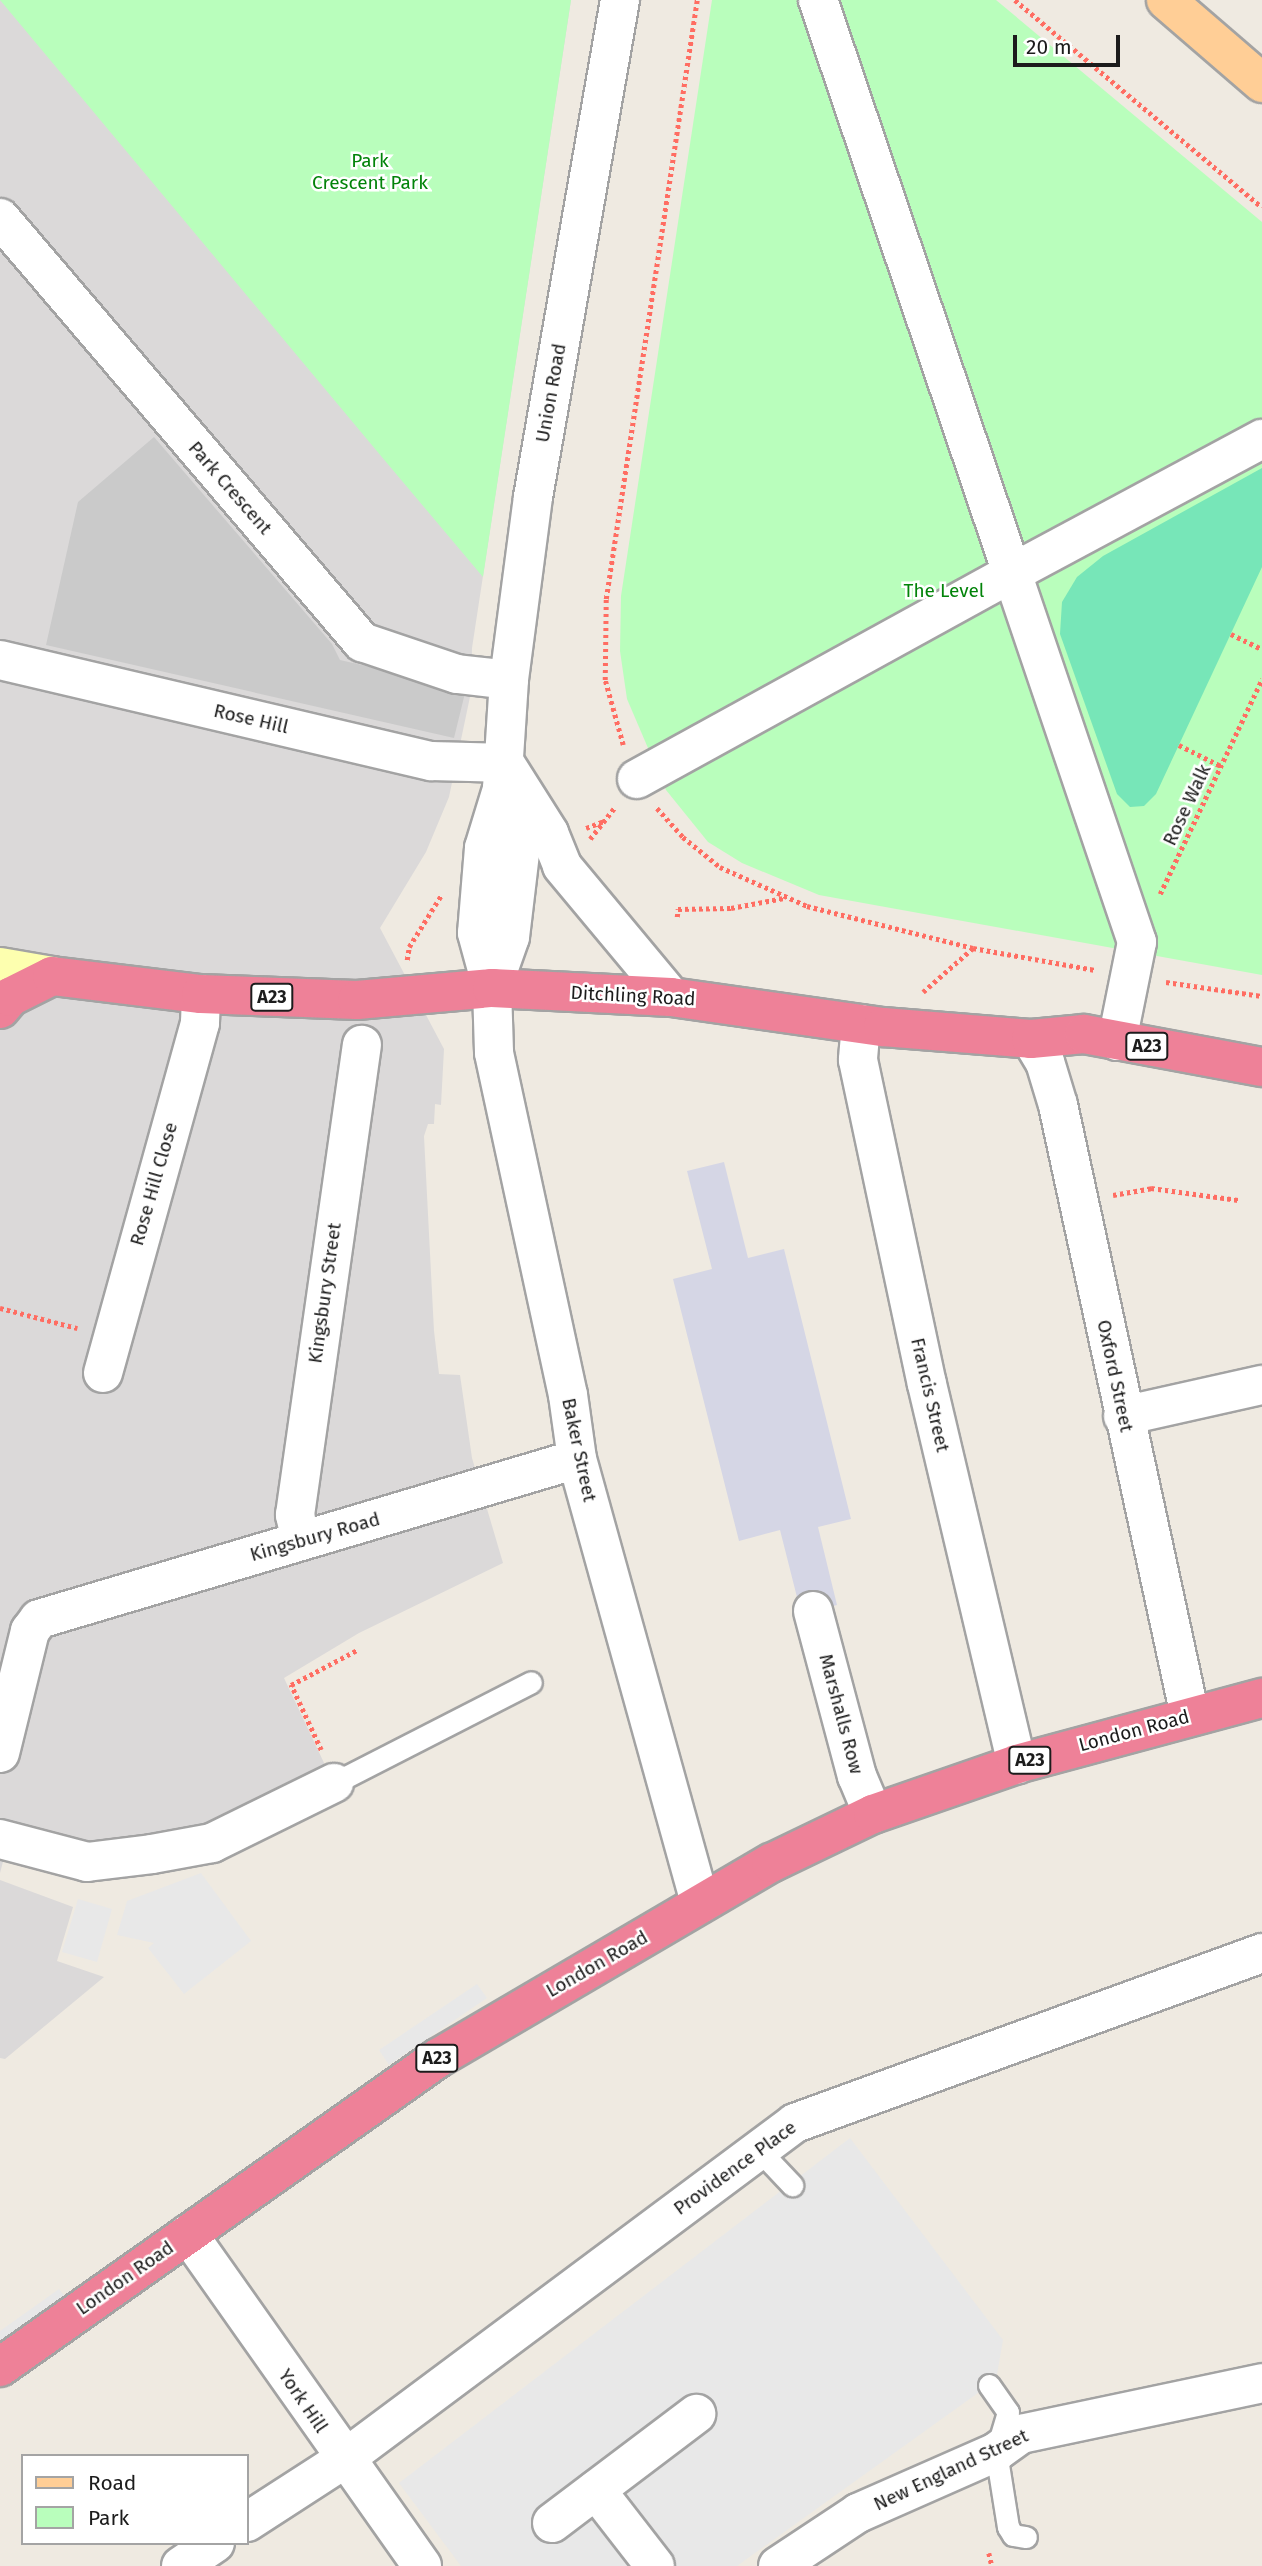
<!DOCTYPE html>
<style>
body{margin:0}
#map{position:relative;width:1262px;height:2566px;overflow:hidden;background:#efeae1;font-family:"Fira Sans",sans-serif}
div>[style]{position:absolute}
.residential>*{inset:0;background:#dbd9d9}
.religious>*{inset:0;background:#cacaca}
.park>*{inset:0;background:#b9febc}
.pitch>*{inset:0;background:#77e6b8}
.parking>*{inset:0;background:#e8e8e8}
.plaza>*{inset:0;background:#d5d6e5}
.path>*{height:4.5px;margin-top:-2.25px;transform-origin:0;background:repeating-linear-gradient(90deg,#ff6d62 0 3.5px,transparent 0 7px)}
.roads{filter:drop-shadow(2px 0 #a3a3a3) drop-shadow(-2px 0 #a3a3a3) drop-shadow(0 2px #a3a3a3) drop-shadow(0 -2px #a3a3a3)}
.lane>*{height:21px;margin:-10.5px;padding:0 10.5px;transform-origin:10.5px;border-radius:10.5px;background:#fff}
.street>*{height:38px;margin:-19px;padding:0 19px;transform-origin:19px;border-radius:19px;background:#fff}
.secondary>*{height:38px;margin:-19px;padding:0 19px;transform-origin:19px;border-radius:19px;background:#fdffaf}
.primary>*{height:38px;margin:-19px;padding:0 19px;transform-origin:19px;border-radius:19px;background:#ffce96}
.highway>*{height:38px;margin:-19px;padding:0 19px;transform-origin:19px;border-radius:19px;background:#ee8198}
span{translate:-50% -50%;white-space:nowrap;text-align:center;line-height:1.15;-webkit-text-stroke:5px #fff;paint-order:stroke}
.shield-label span{padding:2px 5px;background:#fff;border:2px solid;border-radius:5px;-webkit-text-stroke-width:0}
.shield-label{font-size:18px;color:#1c1c1c;font-weight:700}
.park-label{font-size:19px;color:#028309}
.street-label{font-size:19px;color:#1c1c1c}
.legend{position:absolute;left:21px;top:2454px;width:228px;height:91px;box-sizing:border-box;background:#fff;border:2px solid #a4a4a4;margin:0;padding:9px 12px;list-style:none;font-size:21px;color:#1c1c1c}
.legend li{display:flex;align-items:center;gap:14px;height:35px}
.legend b{width:35px;border:2px solid #a4a4a4}
.scale{position:absolute;left:1013px;top:35px;width:107px;height:32px;box-sizing:border-box;border:4px solid #1c1c1c;border-top:0;padding-left:9px;font-size:21px;line-height:24px;white-space:nowrap;color:#1c1c1c;-webkit-text-stroke:5px #fff;paint-order:stroke}
</style>
<div id="map">
<div class="residential">
<i style="clip-path:polygon(0 0,571px 0,472px 648px,471px 692px,449px 797px,426px 852px,380px 928px,444px 1049px,441px 1105px,435px 1104px,434px 1124px,428px 1124px,424px 1136px,434px 1331px,439px 1374px,460px 1375px,472px 1458px,503px 1563px,359px 1633px,284px 1678px,325px 1765px,204px 1827px,5px 1854px,0 1873px)"></i>
<i style="clip-path:polygon(0 1880px,73px 1907px,57px 1961px,104px 1977px,5px 2059px,0 2058px)"></i>
</div>
<div class="religious">
<i style="clip-path:polygon(154px 437px,332px 644px,340px 660px,466px 689px,454px 738px,46px 645px,78px 502px)"></i>
</div>
<div class="park">
<i style="clip-path:polygon(0 0,571px 0,483px 577px,381px 456px)"></i>
<i style="clip-path:polygon(712px 0,996px 0,1262px 222px,1262px 975px,819px 895px,742px 863px,708px 842px,666px 790px,627px 699px,620px 651px,621px 596px)"></i>
</div>
<div class="pitch">
<i style="clip-path:polygon(1262px 468px,1262px 567px,1156px 794px,1144px 806px,1130px 807px,1117px 794px,1060px 634px,1062px 602px,1077px 577px,1103px 556px)"></i>
</div>
<div class="parking">
<i style="clip-path:polygon(201px 1873px,251px 1941px,184px 1994px,148px 1948px,154px 1943px,117px 1935px,127px 1901px)"></i>
<i style="clip-path:polygon(78px 1899px,112px 1909px,97px 1962px,62px 1952px)"></i>
<i style="clip-path:polygon(477px 1984px,487px 1998px,389px 2065px,379px 2050px)"></i>
<i style="clip-path:polygon(850px 2138px,1003px 2340px,996px 2380px,737px 2566px,461px 2566px,399px 2483px)"></i>
<i style="clip-path:polygon(59px 2289px,66px 2298px,0 2346px,0 2331px)"></i>
</div>
<div class="plaza">
<i style="clip-path:polygon(724px 1162px,748px 1258px,784px 1249px,851px 1519px,818px 1527px,837px 1605px,813px 1611px,800px 1609px,780px 1530px,739px 1541px,673px 1279px,712px 1269px,687px 1171px)"></i>
</div>
<div class="path">
<i style="left:1015px;top:0;width:322px;rotate:40deg"></i>
<i style="left:1231px;top:634px;width:34px;rotate:26deg"></i>
<i style="left:623px;top:745px;width:67px;rotate:-105.5deg"></i>
<i style="left:605px;top:680px;width:81px;rotate:-89.3deg"></i>
<i style="left:606px;top:599px;width:606px;rotate:-81.36deg"></i>
<i style="left:1179px;top:745px;width:47px;rotate:26.6deg"></i>
<i style="left:657px;top:808px;width:39px;rotate:48deg"></i>
<i style="left:683px;top:837px;width:48px;rotate:39deg"></i>
<i style="left:720px;top:867px;width:95px;rotate:24.1deg"></i>
<i style="left:807px;top:906px;width:171px;rotate:14.2deg"></i>
<i style="left:973px;top:948px;width:124px;rotate:10.2deg"></i>
<i style="left:586px;top:828px;width:19px;rotate:-21deg"></i>
<i style="left:590px;top:839px;width:41px;rotate:-52deg"></i>
<i style="left:1160px;top:894px;width:238px;rotate:-64.6deg"></i>
<i style="left:677px;top:917px;width:8px;rotate:-83deg"></i>
<i style="left:678px;top:909px;width:53px;rotate:-1.1deg"></i>
<i style="left:731px;top:908px;width:54px;rotate:-10.7deg"></i>
<i style="left:407px;top:960px;width:13px;rotate:-81deg"></i>
<i style="left:409px;top:947px;width:62px;rotate:-58.1deg"></i>
<i style="left:1166px;top:982px;width:97px;rotate:8.3deg"></i>
<i style="left:923px;top:992px;width:67px;rotate:-41.3deg"></i>
<i style="left:1113px;top:1195px;width:39px;rotate:-10deg"></i>
<i style="left:1151px;top:1188px;width:88px;rotate:7.9deg"></i>
<i style="left:0;top:1308px;width:80px;rotate:14.6deg"></i>
<i style="left:321px;top:1750px;width:72px;rotate:-114.8deg"></i>
<i style="left:291px;top:1685px;width:75px;rotate:-27.9deg"></i>
<i style="left:989px;top:2553px;width:13px;rotate:77deg"></i>
</div>
<div class="roads">
<div class="lane">
<i style="left:334px;top:1783px;width:221px;rotate:-27.1deg"></i>
<i style="left:758px;top:2149px;width:50px;rotate:46.6deg"></i>
<i style="left:989px;top:2385px;width:33px;rotate:55deg"></i>
<i style="left:1008px;top:2412px;width:42px;rotate:106.7deg"></i>
<i style="left:996px;top:2452px;width:76px;rotate:80.9deg"></i>
<i style="left:1008px;top:2527px;width:9px;rotate:58deg"></i>
<i style="left:1013px;top:2535px;width:13px;rotate:9deg"></i>
</div>
<div class="street">
<i style="left:620px;top:0;width:505px;rotate:99.93deg"></i>
<i style="left:533px;top:497px;width:185px;rotate:97.5deg"></i>
<i style="left:509px;top:680px;width:109px;rotate:93.7deg"></i>
<i style="left:502px;top:789px;width:62px;rotate:107deg"></i>
<i style="left:484px;top:848px;width:85px;rotate:94.7deg"></i>
<i style="left:477px;top:933px;width:57px;rotate:74.7deg"></i>
<i style="left:492px;top:988px;width:65px;rotate:88.2deg"></i>
<i style="left:494px;top:1053px;width:350px;rotate:77.8deg"></i>
<i style="left:568px;top:1395px;width:65px;rotate:82deg"></i>
<i style="left:577px;top:1459px;width:461px;rotate:74.5deg"></i>
<i style="left:0;top:218px;width:558px;rotate:49.51deg"></i>
<i style="left:362px;top:642px;width:100px;rotate:18.6deg"></i>
<i style="left:457px;top:674px;width:52px;rotate:6.6deg"></i>
<i style="left:0;top:660px;width:443px;rotate:13.2deg"></i>
<i style="left:431px;top:761px;width:74px;rotate:1.5deg"></i>
<i style="left:505px;top:763px;width:83px;rotate:57.8deg"></i>
<i style="left:549px;top:833px;width:35px;rotate:68deg"></i>
<i style="left:562px;top:866px;width:170px;rotate:50.2deg"></i>
<i style="left:637px;top:779px;width:428px;rotate:-28.8deg"></i>
<i style="left:1012px;top:573px;width:605px;rotate:-108.7deg"></i>
<i style="left:492px;top:988px;width:54px;rotate:-70.6deg"></i>
<i style="left:510px;top:937px;width:85px;rotate:-83.2deg"></i>
<i style="left:520px;top:853px;width:66px;rotate:-105.7deg"></i>
<i style="left:861px;top:1024px;width:36px;rotate:95deg"></i>
<i style="left:858px;top:1060px;width:331px;rotate:78deg"></i>
<i style="left:927px;top:1384px;width:391px;rotate:76.7deg"></i>
<i style="left:1031px;top:1039px;width:27px;rotate:59deg"></i>
<i style="left:1045px;top:1062px;width:45px;rotate:73.2deg"></i>
<i style="left:1058px;top:1105px;width:625px;rotate:77.81deg"></i>
<i style="left:1117px;top:1041px;width:101px;rotate:-78.6deg"></i>
<i style="left:1137px;top:942px;width:390px;rotate:-108.7deg"></i>
<i style="left:1012px;top:573px;width:284px;rotate:-28.2deg"></i>
<i style="left:103px;top:1373px;width:363px;rotate:-74.5deg"></i>
<i style="left:200px;top:1023px;width:29px;rotate:-88deg"></i>
<i style="left:1123px;top:1416px;width:142px;rotate:-12.6deg"></i>
<i style="left:301px;top:1541px;width:27px;rotate:-103deg"></i>
<i style="left:295px;top:1515px;width:475px;rotate:-81.9deg"></i>
<i style="left:813px;top:1611px;width:171px;rotate:75.1deg"></i>
<i style="left:857px;top:1776px;width:41px;rotate:67.2deg"></i>
<i style="left:0;top:1753px;width:126px;rotate:-76.2deg"></i>
<i style="left:30px;top:1631px;width:15px;rotate:-53deg"></i>
<i style="left:39px;top:1619px;width:561px;rotate:-16.56deg"></i>
<i style="left:0;top:1839px;width:90px;rotate:14.8deg"></i>
<i style="left:87px;top:1862px;width:65px;rotate:-7deg"></i>
<i style="left:152px;top:1854px;width:61px;rotate:-10.4deg"></i>
<i style="left:212px;top:1843px;width:136px;rotate:-26.2deg"></i>
<i style="left:188px;top:2234px;width:406px;rotate:54.8deg"></i>
<i style="left:596px;top:2490px;width:96px;rotate:52.2deg"></i>
<i style="left:247px;top:2522px;width:114px;rotate:-32.9deg"></i>
<i style="left:343px;top:2460px;width:564px;rotate:-36.71deg"></i>
<i style="left:795px;top:2123px;width:497px;rotate:-20deg"></i>
<i style="left:552px;top:2523px;width:181px;rotate:-37.1deg"></i>
<i style="left:181px;top:2566px;width:41px;rotate:-34.1deg"></i>
<i style="left:778px;top:2566px;width:96px;rotate:-33.5deg"></i>
<i style="left:858px;top:2513px;width:151px;rotate:-23.8deg"></i>
<i style="left:996px;top:2452px;width:31px;rotate:-36deg"></i>
<i style="left:1021px;top:2434px;width:246px;rotate:-11.9deg"></i>
</div>
<div class="secondary">
<i style="left:0;top:967px;width:53px;rotate:9.8deg"></i>
</div>
<div class="primary">
<i style="left:1166px;top:0;width:127px;rotate:40.8deg"></i>
</div>
<div class="highway">
<i style="left:0;top:1009px;width:16px;rotate:-50deg"></i>
<i style="left:10px;top:997px;width:47px;rotate:-26.6deg"></i>
<i style="left:52px;top:976px;width:150px;rotate:6.9deg"></i>
<i style="left:201px;top:994px;width:156px;rotate:2.2deg"></i>
<i style="left:357px;top:1000px;width:136px;rotate:-5.1deg"></i>
<i style="left:492px;top:988px;width:179px;rotate:2.9deg"></i>
<i style="left:671px;top:997px;width:214px;rotate:8.1deg"></i>
<i style="left:883px;top:1027px;width:148px;rotate:4.6deg"></i>
<i style="left:1031px;top:1039px;width:53px;rotate:-5.4deg"></i>
<i style="left:1084px;top:1034px;width:181px;rotate:10.5deg"></i>
<i style="left:0;top:2367px;width:536px;rotate:-35.2deg"></i>
<i style="left:438px;top:2058px;width:386px;rotate:-30.4deg"></i>
<i style="left:771px;top:1863px;width:113px;rotate:-25.7deg"></i>
<i style="left:873px;top:1814px;width:152px;rotate:-19.1deg"></i>
<i style="left:1017px;top:1764px;width:254px;rotate:-15.1deg"></i>
</div>
</div>
<div class="shield-label">
<span style="left:272px;top:997px">A23</span>
<span style="left:1147px;top:1046px">A23</span>
<span style="left:1030px;top:1760px">A23</span>
<span style="left:437px;top:2058px">A23</span>
</div>
<div class="park-label">
<span style="left:370px;top:172px">Park<br>Crescent Park</span>
<span style="left:944px;top:591px">The Level</span>
</div>
<div class="street-label">
<span style="left:551px;top:393px;rotate:-80deg">Union Road</span>
<span style="left:230px;top:488px;rotate:49deg">Park Crescent</span>
<span style="left:251px;top:719px;rotate:13deg">Rose Hill</span>
<span style="left:1187px;top:805px;rotate:-65deg">Rose Walk</span>
<span style="left:633px;top:996px;rotate:3deg">Ditchling Road</span>
<span style="left:154px;top:1184px;rotate:-74deg">Rose Hill Close</span>
<span style="left:325px;top:1293px;rotate:-82deg">Kingsbury Street</span>
<span style="left:1115px;top:1376px;rotate:78deg">Oxford Street</span>
<span style="left:930px;top:1395px;rotate:77deg">Francis Street</span>
<span style="left:579px;top:1450px;rotate:78deg">Baker Street</span>
<span style="left:315px;top:1537px;rotate:-16deg">Kingsbury Road</span>
<span style="left:841px;top:1714px;rotate:75deg">Marshalls Row</span>
<span style="left:1134px;top:1731px;rotate:-15deg">London Road</span>
<span style="left:597px;top:1964px;rotate:-30deg">London Road</span>
<span style="left:735px;top:2168px;rotate:-36deg">Providence Place</span>
<span style="left:125px;top:2278px;rotate:-35deg">London Road</span>
<span style="left:303px;top:2401px;rotate:56deg">York Hill</span>
<span style="left:951px;top:2470px;rotate:-25deg">New England Street</span>
</div>
<ul class="legend">
<li><b style="height:9px;background:#ffce96"></b>Road</li>
<li><b style="height:19px;background:#b9febc"></b>Park</li>
</ul>
<div class="scale">20 m</div>
</div>
